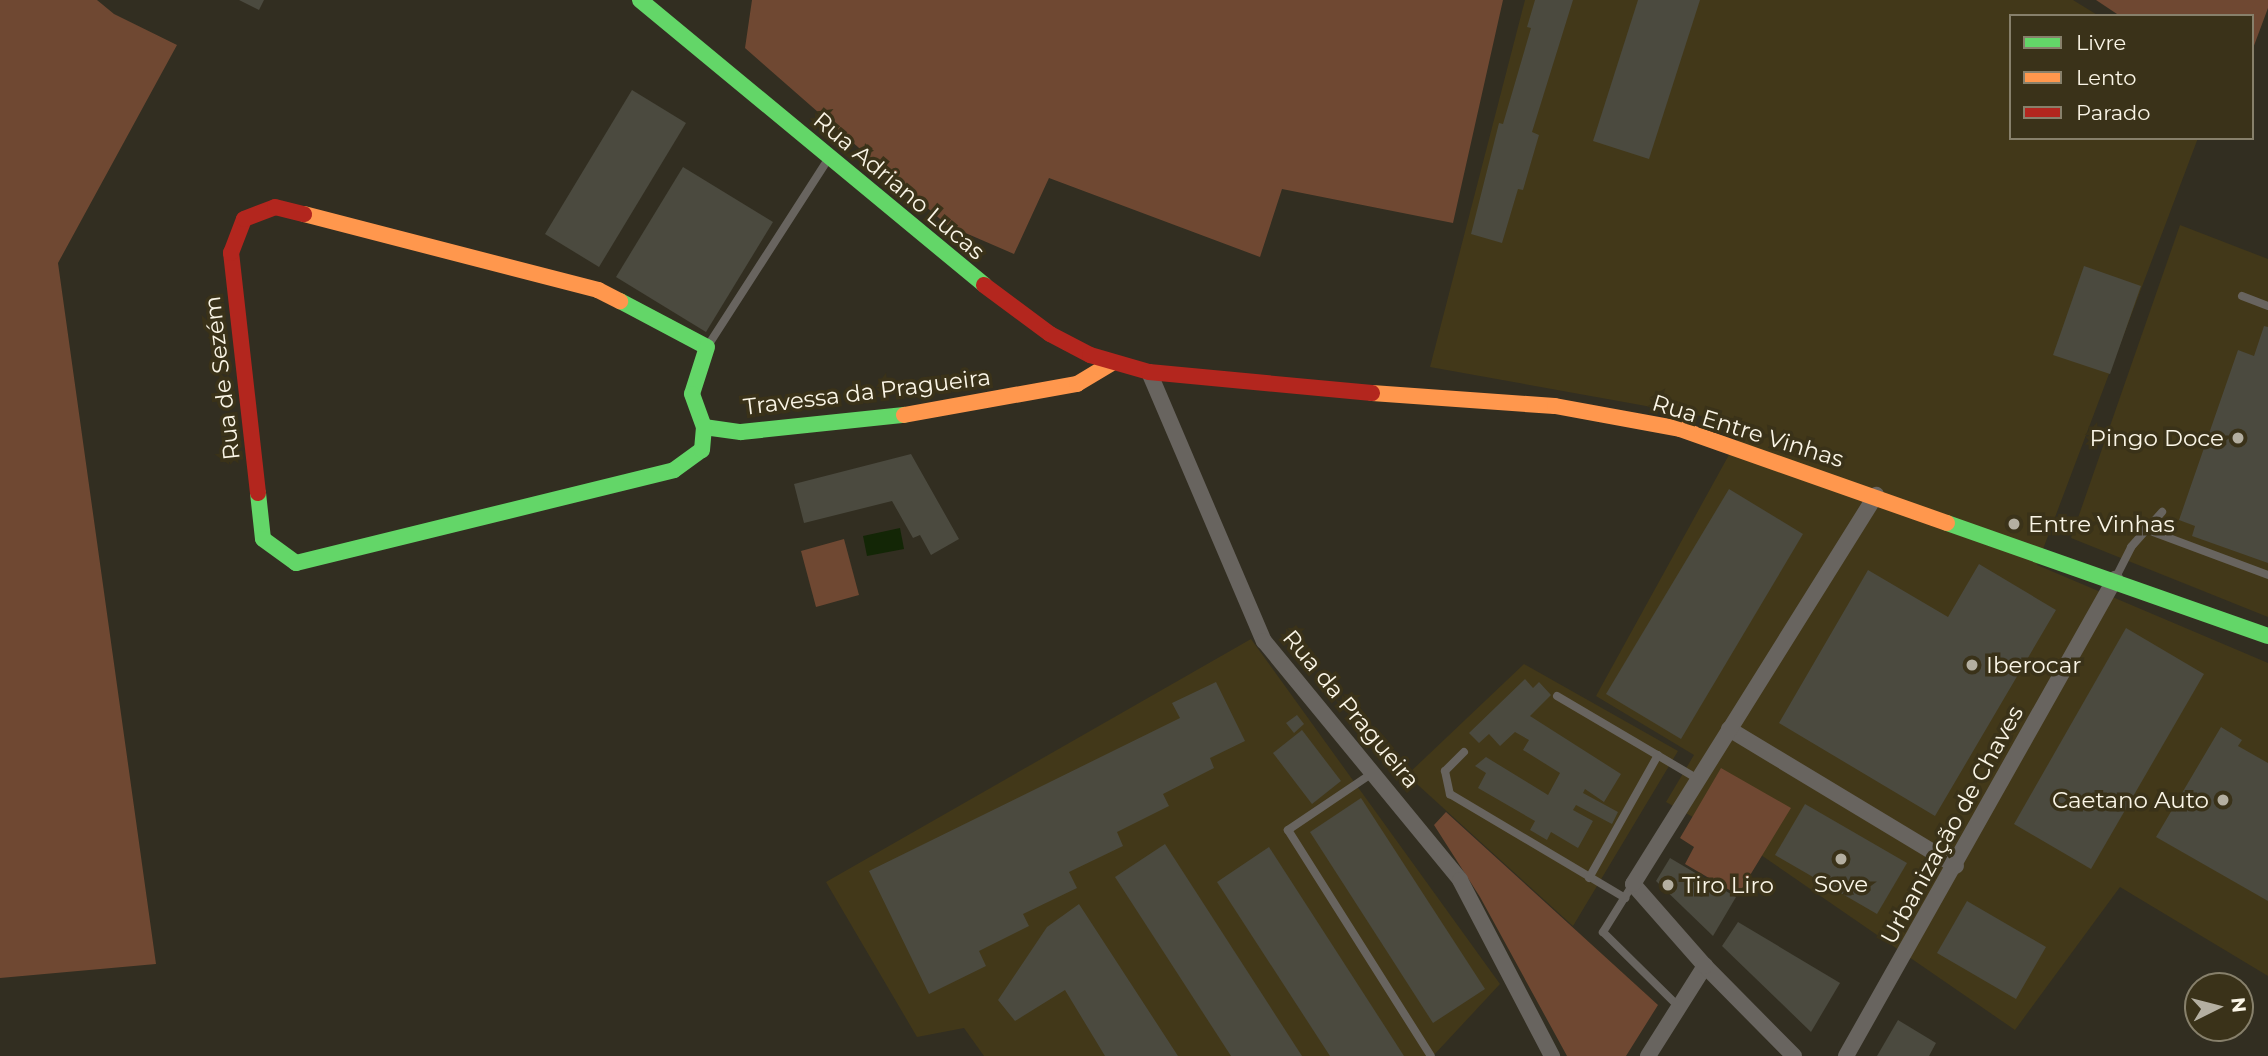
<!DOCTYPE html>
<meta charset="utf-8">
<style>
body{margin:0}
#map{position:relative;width:2268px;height:1056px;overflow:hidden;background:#322e21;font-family:Montserrat,sans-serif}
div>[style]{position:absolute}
.built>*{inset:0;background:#423819}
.green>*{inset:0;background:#6f4832}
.water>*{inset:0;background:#132606}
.building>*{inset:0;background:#4b4a3f}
.lane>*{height:8px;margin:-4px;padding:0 4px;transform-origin:4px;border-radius:4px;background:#68645f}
.street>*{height:16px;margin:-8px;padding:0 8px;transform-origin:8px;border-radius:8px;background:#68645f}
.fast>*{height:16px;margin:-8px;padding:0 8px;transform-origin:8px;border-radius:8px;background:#63d668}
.slow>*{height:16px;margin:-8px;padding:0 8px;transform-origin:8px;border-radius:8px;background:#ff974d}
.jam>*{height:16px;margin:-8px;padding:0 8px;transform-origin:8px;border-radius:8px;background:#b3261e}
.dots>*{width:19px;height:19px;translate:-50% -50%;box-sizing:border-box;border:4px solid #3a3219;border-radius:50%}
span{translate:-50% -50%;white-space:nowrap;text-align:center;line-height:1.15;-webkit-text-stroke:7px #3a3219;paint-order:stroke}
.street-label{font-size:23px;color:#faf5e6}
.poi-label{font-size:23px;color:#faf5e6}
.right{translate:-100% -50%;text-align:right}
.left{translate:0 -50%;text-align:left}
.legend{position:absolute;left:2009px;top:14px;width:245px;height:126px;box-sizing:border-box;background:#3a3219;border:2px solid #87806b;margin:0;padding:9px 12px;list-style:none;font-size:21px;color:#faf5e6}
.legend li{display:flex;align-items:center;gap:14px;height:35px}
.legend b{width:35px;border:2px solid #87806b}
.north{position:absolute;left:2184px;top:972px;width:70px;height:70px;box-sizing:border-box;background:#3a3219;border:2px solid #87806b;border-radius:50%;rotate:84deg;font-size:19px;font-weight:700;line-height:28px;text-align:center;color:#faf5e6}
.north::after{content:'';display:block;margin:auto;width:24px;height:32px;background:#b4afa1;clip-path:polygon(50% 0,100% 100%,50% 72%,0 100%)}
</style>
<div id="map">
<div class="built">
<i style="clip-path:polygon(1525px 0,2073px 0,2099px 16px,2011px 16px,2011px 138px,2198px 138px,2037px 565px,2268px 663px,2268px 976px,2120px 887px,2015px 1030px,1761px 855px,1666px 802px,1694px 755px,1596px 696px,1746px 424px,1430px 367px)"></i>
<i style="clip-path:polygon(2180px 225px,2268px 259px,2268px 617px,2071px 538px)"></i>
<i style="clip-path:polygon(1251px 639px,1500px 984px,1433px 1056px,984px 1056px,964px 1028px,917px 1037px,826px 882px)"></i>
<i style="clip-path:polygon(1524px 664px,1678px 751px,1573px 926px,1407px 775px)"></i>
</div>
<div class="green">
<i style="clip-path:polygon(0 0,97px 0,114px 14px,177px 45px,58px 263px,156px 964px,0 978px)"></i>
<i style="clip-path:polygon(752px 0,1503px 0,1453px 223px,1282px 189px,1260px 257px,1049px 178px,1014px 254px,947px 225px,745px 48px)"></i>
<i style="clip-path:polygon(2096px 0,2268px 0,2268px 8px,2252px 51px,2252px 16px,2120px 16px)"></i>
<i style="clip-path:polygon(844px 539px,859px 595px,816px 607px,801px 551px)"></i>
<i style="clip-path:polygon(1721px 768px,1791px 808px,1738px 895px,1685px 864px,1694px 847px,1680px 838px)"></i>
<i style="clip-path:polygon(1446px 812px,1658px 1005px,1626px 1056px,1567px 1056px,1480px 897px,1434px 825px)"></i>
</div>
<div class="water">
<i style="clip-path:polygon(900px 528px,904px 549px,867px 556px,863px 536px)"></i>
</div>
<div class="building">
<i style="clip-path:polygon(239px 0,264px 0,259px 10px)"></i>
<i style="clip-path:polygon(1535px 0,1573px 0,1532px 132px,1539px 135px,1523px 190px,1518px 189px,1502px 243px,1471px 234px,1499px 123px,1503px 124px,1531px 28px,1527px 27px)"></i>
<i style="clip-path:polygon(1638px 0,1700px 0,1649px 159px,1593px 141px)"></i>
<i style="clip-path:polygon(632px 90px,686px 123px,599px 267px,545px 234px)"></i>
<i style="clip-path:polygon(683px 167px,773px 222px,706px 332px,616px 277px)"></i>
<i style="clip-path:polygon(2084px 266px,2141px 286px,2110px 374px,2053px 355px)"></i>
<i style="clip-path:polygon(2264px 326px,2268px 327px,2268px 563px,2192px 536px,2195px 526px,2179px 520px,2238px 350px,2254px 356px)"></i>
<i style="clip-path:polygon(911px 454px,959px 539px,931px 555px,920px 535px,913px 538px,892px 501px,804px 523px,794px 484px)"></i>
<i style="clip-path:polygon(1729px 489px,1803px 534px,1681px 739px,1606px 694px)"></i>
<i style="clip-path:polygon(1979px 564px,2056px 610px,1935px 816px,1779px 723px,1868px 570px,1948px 617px)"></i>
<i style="clip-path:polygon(2126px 628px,2204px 674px,2091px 869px,2014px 824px)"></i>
<i style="clip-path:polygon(1525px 679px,1533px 688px,1539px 682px,1551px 695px,1530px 716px,1621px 774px,1604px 802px,1585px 789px,1583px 793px,1618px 812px,1612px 824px,1576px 805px,1573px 810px,1593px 821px,1578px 848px,1551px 832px,1547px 840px,1530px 830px,1535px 821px,1478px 788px,1486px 773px,1475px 766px,1486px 757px,1548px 795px,1560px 773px,1523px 750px,1529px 740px,1515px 732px,1500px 746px,1489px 734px,1479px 743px,1469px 733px)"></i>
<i style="clip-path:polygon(1216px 682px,1245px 741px,1210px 758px,1214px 768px,1163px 794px,1169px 806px,1117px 832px,1123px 846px,1069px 872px,1077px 888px,1023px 914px,1029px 926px,979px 951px,986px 966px,929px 994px,869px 871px,1180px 718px,1172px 703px)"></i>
<i style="clip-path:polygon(1297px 715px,1304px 724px,1294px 733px,1286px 723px)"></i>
<i style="clip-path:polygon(2221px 727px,2242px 740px,2238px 746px,2268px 763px,2268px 901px,2156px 837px)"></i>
<i style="clip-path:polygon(1302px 730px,1341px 781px,1312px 804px,1273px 753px)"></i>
<i style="clip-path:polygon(1361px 798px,1485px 989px,1433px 1023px,1310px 832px)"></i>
<i style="clip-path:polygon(1805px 804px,1907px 863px,1877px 914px,1775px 855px)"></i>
<i style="clip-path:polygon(1165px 844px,1302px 1056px,1231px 1056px,1115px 877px)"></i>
<i style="clip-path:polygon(1269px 847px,1404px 1056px,1330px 1056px,1217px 882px)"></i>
<i style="clip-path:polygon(1670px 858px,1736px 897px,1713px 936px,1656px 881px)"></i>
<i style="clip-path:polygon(1967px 901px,2046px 947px,2016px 999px,1937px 953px)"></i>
<i style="clip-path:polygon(1079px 904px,1178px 1056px,1105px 1056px,1065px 990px,1015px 1021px,998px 1000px,1047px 927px)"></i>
<i style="clip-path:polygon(1738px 922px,1840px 983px,1811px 1032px,1722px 946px)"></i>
<i style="clip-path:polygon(1898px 1020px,1936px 1043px,1929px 1056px,1877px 1056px)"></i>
</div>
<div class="lane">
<i style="left:2242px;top:296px;width:28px;rotate:21deg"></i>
<i style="left:709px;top:344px;width:218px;rotate:-57.2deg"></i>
<i style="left:2145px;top:529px;width:131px;rotate:20.5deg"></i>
<i style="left:2115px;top:579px;width:36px;rotate:-63deg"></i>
<i style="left:2131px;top:547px;width:47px;rotate:-48.5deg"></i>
<i style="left:1557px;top:696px;width:161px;rotate:30.5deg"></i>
<i style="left:1464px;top:752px;width:27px;rotate:135deg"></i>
<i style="left:1445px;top:771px;width:24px;rotate:78deg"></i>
<i style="left:1450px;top:794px;width:204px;rotate:30.7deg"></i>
<i style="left:1374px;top:772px;width:104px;rotate:146deg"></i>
<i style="left:1288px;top:830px;width:267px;rotate:57.7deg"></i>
<i style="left:1589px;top:878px;width:141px;rotate:-60.7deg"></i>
<i style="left:1633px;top:884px;width:57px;rotate:122deg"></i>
<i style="left:1603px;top:932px;width:105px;rotate:44.6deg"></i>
</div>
<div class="street">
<i style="left:1149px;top:372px;width:293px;rotate:66.9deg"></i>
<i style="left:1264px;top:641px;width:309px;rotate:50.6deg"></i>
<i style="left:1460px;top:880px;width:199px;rotate:62.4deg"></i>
<i style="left:1729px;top:729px;width:265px;rotate:31.1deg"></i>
<i style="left:1648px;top:1056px;width:107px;rotate:-57.7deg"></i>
<i style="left:1794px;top:1056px;width:127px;rotate:-134.7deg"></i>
<i style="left:1705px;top:966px;width:109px;rotate:-131.3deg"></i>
<i style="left:1633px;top:884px;width:459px;rotate:-58deg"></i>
<i style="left:1846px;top:1056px;width:548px;rotate:-60.58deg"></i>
</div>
<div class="fast">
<i style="left:640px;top:0;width:447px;rotate:39.6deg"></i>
<i style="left:620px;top:301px;width:98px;rotate:27.9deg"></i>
<i style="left:707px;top:347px;width:49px;rotate:107.7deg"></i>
<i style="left:692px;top:394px;width:35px;rotate:70deg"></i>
<i style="left:704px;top:427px;width:37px;rotate:8deg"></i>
<i style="left:741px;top:432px;width:164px;rotate:-6deg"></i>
<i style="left:258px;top:493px;width:46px;rotate:83.8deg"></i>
<i style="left:263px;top:539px;width:41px;rotate:36deg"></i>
<i style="left:296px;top:563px;width:389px;rotate:-13.8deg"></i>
<i style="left:674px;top:470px;width:34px;rotate:-36deg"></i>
<i style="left:702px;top:450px;width:23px;rotate:-85deg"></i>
<i style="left:1947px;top:523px;width:340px;rotate:19.4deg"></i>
</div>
<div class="slow">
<i style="left:304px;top:214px;width:304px;rotate:14.5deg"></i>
<i style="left:598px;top:290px;width:25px;rotate:27deg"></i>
<i style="left:1372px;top:393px;width:183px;rotate:4.1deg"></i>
<i style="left:1555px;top:406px;width:127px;rotate:10.4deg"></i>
<i style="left:1680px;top:429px;width:283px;rotate:19.4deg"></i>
<i style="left:904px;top:415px;width:176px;rotate:-10.2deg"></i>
<i style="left:1077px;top:384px;width:41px;rotate:-31deg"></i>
</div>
<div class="jam">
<i style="left:984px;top:285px;width:82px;rotate:36.6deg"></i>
<i style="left:1050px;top:334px;width:45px;rotate:27.7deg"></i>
<i style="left:1090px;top:355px;width:61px;rotate:16.1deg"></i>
<i style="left:1149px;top:372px;width:224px;rotate:5.4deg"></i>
<i style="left:258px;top:493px;width:242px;rotate:-96.4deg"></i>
<i style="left:231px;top:253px;width:36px;rotate:-69deg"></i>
<i style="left:244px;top:219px;width:33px;rotate:-21deg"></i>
<i style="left:275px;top:207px;width:30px;rotate:14deg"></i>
</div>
<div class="dots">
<i style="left:2238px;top:438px;background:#b4afa1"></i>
<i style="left:2014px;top:524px;background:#b4afa1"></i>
<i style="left:1972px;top:665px;background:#b4afa1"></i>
<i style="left:2223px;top:800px;background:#b4afa1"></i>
<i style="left:1841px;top:859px;background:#b4afa1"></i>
<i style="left:1668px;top:885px;background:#b4afa1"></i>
</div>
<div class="street-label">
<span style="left:899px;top:186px;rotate:40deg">Rua Adriano Lucas</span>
<span style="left:222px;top:378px;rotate:-97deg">Rua de Sezém</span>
<span style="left:867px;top:392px;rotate:-7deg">Travessa da Pragueira</span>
<span style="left:1748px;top:431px;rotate:17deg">Rua Entre Vinhas</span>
<span style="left:1351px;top:709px;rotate:50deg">Rua da Pragueira</span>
<span style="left:1952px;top:825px;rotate:-61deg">Urbanização de Chaves</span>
</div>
<div class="poi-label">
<span class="right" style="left:2224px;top:438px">Pingo Doce</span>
<span class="left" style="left:2028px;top:524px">Entre Vinhas</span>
<span class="left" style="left:1986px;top:665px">Iberocar</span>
<span class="right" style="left:2209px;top:800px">Caetano Auto</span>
<span style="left:1841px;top:884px">Sove</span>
<span class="left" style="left:1682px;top:885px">Tiro Liro</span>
</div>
<ul class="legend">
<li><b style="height:9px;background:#63d668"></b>Livre</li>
<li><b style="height:9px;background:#ff974d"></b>Lento</li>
<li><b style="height:9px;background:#b3261e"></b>Parado</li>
</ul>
<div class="north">N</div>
</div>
